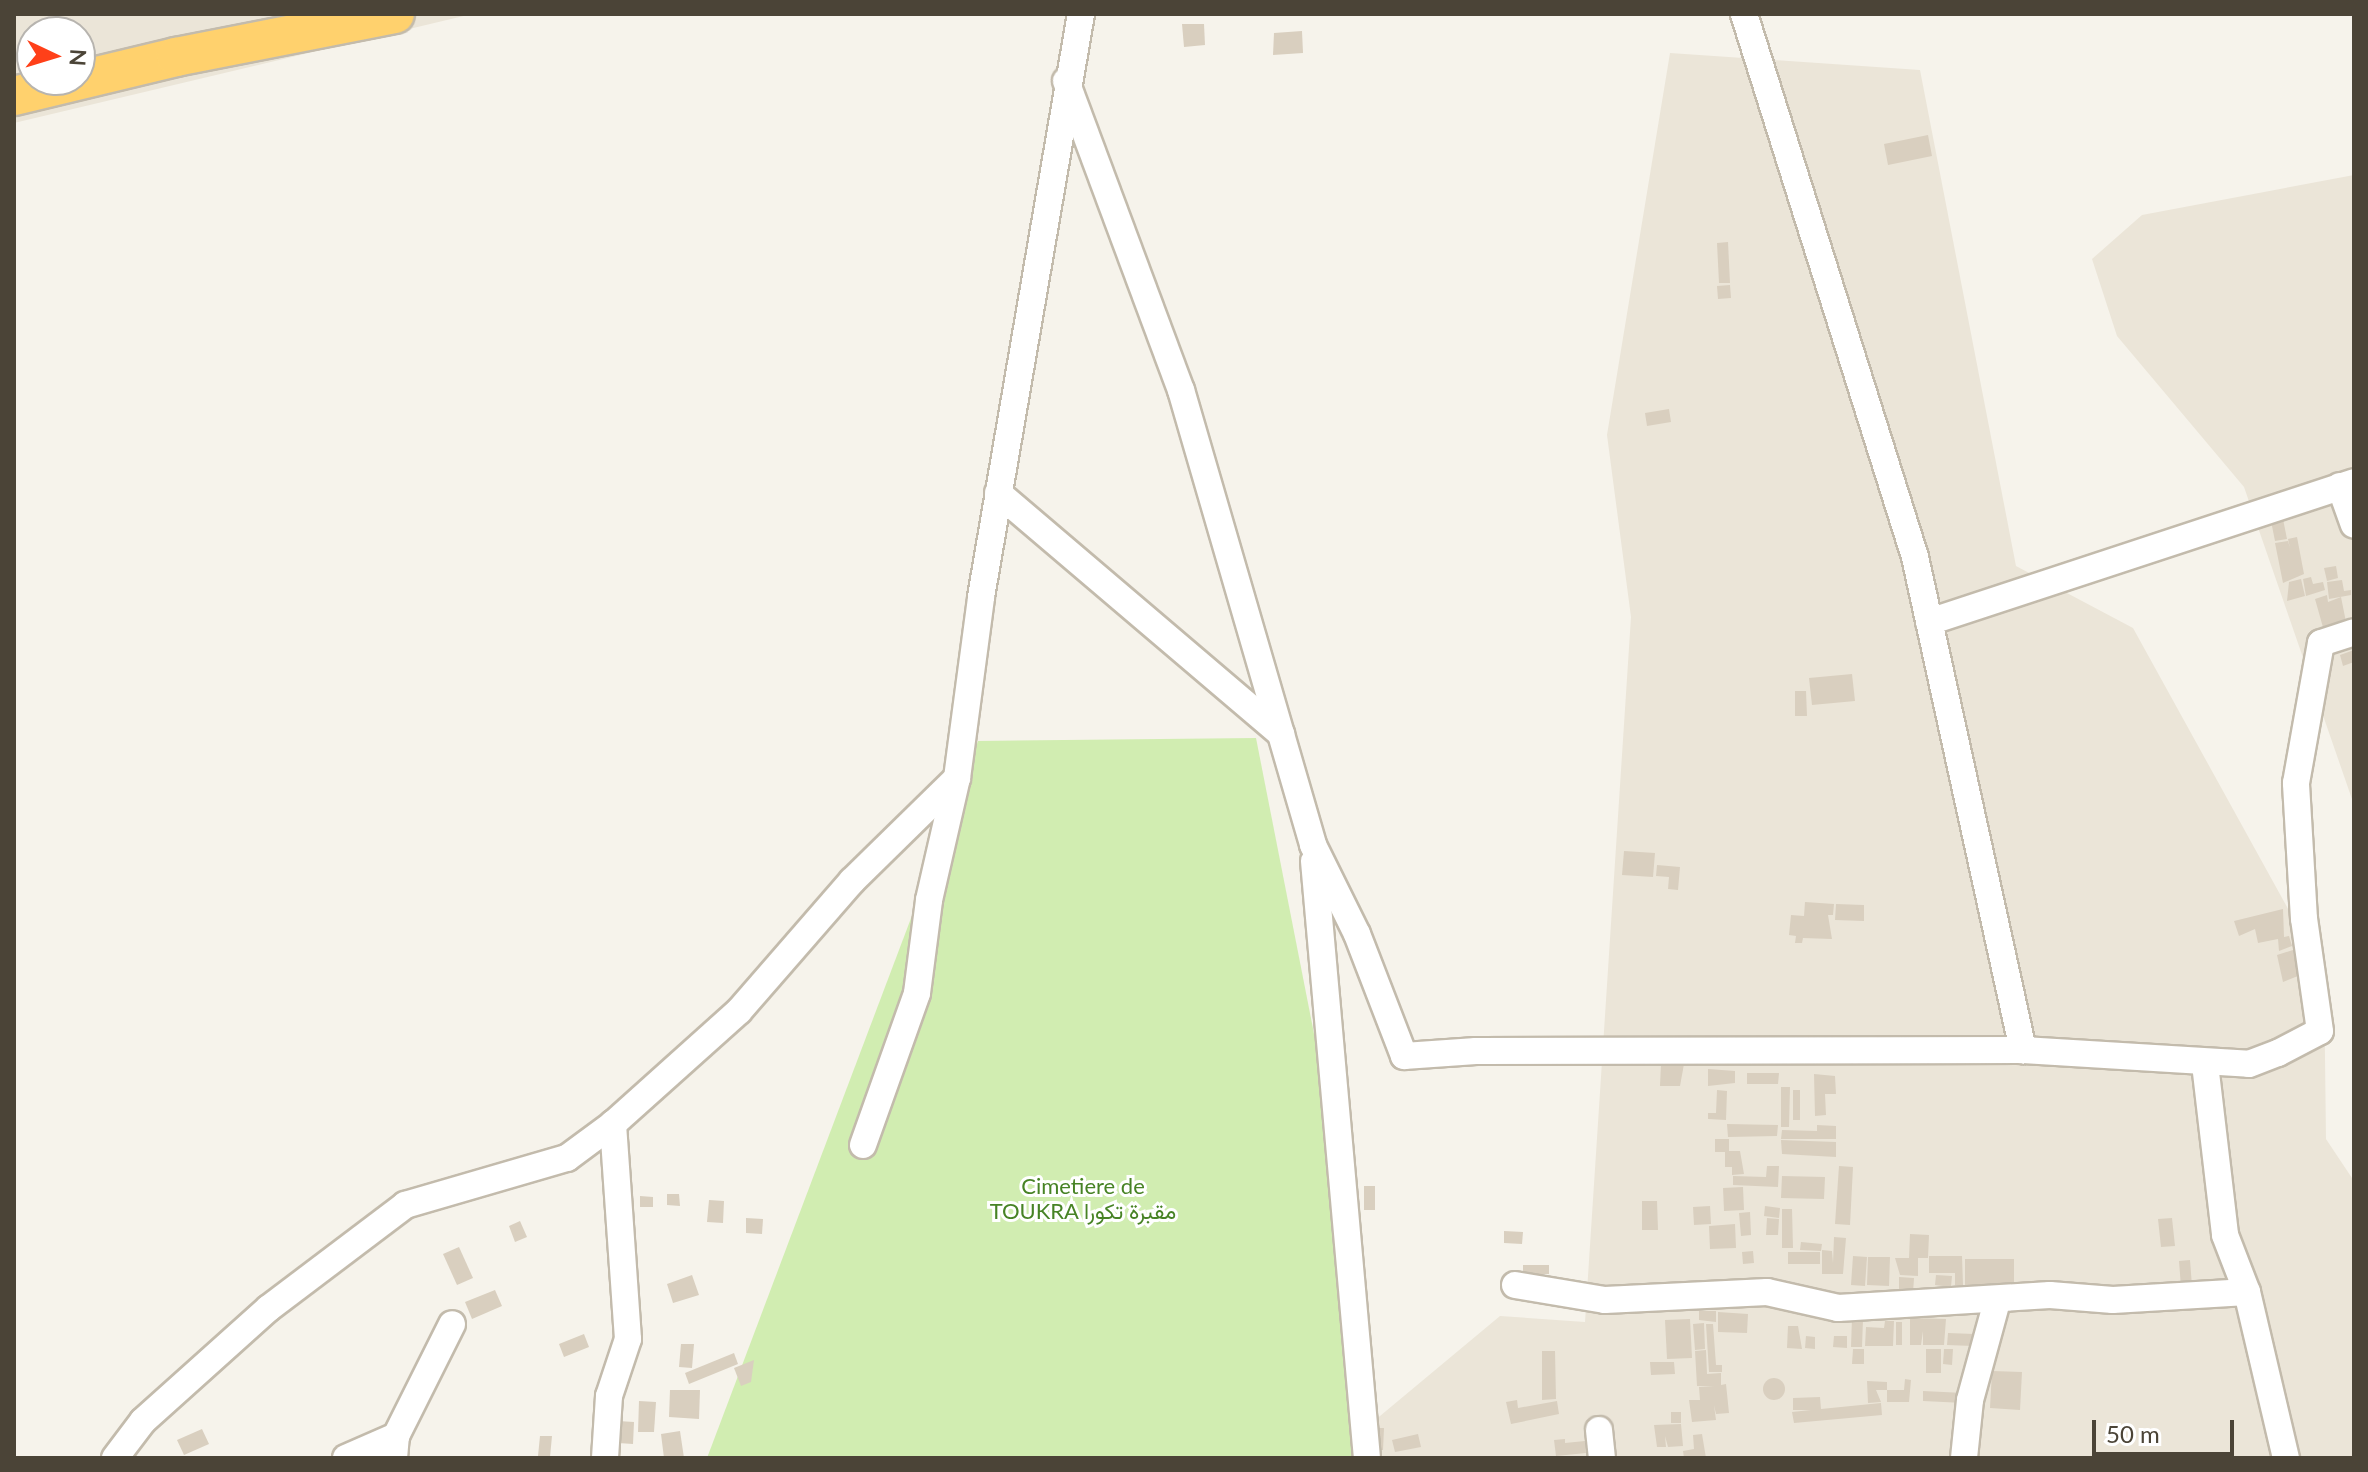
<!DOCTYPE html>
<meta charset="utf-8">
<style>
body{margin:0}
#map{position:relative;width:2368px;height:1472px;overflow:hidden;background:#f6f3eb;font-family:Lato,Vazirmatn,sans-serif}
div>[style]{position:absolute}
.residential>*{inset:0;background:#ebe5d8}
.green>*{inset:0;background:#d1edb1}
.building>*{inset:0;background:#d9cfbf}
.round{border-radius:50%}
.roads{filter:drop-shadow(2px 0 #c3bbac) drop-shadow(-2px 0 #c3bbac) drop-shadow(0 2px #c3bbac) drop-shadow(0 -2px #c3bbac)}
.minor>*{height:26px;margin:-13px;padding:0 13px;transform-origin:13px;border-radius:13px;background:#fff}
.highway>*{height:38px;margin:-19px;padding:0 19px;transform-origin:19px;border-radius:19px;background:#ffd16d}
span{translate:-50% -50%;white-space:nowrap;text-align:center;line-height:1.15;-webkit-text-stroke:6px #fff;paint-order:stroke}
.park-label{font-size:22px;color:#478325}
.frame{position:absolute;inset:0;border:16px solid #4b4437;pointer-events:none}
.north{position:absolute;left:16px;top:16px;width:80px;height:80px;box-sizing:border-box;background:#fff;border:2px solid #b7b4af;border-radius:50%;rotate:94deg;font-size:22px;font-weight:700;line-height:32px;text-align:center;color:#4b4437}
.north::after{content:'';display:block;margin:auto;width:28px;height:36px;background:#ff4019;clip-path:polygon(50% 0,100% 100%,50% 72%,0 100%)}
.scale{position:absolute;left:2092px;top:1420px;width:142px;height:36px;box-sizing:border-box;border:4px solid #4b4437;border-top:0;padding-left:10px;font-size:24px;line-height:28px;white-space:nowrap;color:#4b4437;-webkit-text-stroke:6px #fff;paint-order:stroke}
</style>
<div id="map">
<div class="residential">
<i style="clip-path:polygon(evenodd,14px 14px,472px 14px,14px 123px,14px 14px,32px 32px,80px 32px,80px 80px,32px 80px,32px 32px)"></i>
<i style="clip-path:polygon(1670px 53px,1920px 70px,2016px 566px,2133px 628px,2324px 974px,2326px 1139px,2354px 1181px,2354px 1458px,1365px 1458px,1362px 1431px,1500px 1316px,1585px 1322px,1631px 617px,1607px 435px)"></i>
<i style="clip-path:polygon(2354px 175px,2354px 805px,2244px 487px,2117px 336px,2092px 259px,2142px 215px)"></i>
</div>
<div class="green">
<i style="clip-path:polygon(1256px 738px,1359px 1263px,1371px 1458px,707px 1458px,978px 741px)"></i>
</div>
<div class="building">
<i style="clip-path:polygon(1182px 24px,1204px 24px,1205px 45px,1184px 47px)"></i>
<i style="clip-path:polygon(1302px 31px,1303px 53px,1273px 55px,1274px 33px)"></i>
<i style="clip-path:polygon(1928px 135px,1932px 156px,1888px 165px,1884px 144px)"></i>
<i style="clip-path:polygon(1728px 242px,1730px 283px,1719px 283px,1717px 243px)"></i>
<i style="clip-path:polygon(1730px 285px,1731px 298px,1718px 299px,1717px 286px)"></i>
<i style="clip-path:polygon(1669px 409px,1671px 422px,1647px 426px,1645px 413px)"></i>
<i style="clip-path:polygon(2282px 514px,2287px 539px,2275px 541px,2270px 516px)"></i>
<i style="clip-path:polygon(2297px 537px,2304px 574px,2283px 583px,2275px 543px,2288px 541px,2290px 548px,2288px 539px)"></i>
<i style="clip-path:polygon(2336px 566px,2338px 578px,2327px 581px,2324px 568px)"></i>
<i style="clip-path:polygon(2311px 577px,2313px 584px,2323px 582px,2325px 590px,2306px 596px,2303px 579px)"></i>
<i style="clip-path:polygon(2301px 579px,2305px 596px,2287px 601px,2289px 582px)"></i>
<i style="clip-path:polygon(2342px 580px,2344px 591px,2351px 590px,2351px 595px,2329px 599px,2327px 582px)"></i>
<i style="clip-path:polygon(2327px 595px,2328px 602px,2341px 597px,2346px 622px,2326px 638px,2315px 599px)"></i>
<i style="clip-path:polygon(2354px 650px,2354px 662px,2343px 666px,2340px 655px)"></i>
<i style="clip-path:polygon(1852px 674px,1855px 701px,1812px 705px,1809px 678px)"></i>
<i style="clip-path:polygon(1795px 691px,1806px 691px,1807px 716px,1795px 716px)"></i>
<i style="clip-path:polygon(1624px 851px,1655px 853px,1653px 877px,1622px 875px)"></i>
<i style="clip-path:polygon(1657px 865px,1680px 867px,1678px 890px,1668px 889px,1669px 877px,1656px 876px)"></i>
<i style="clip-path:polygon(1805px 902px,1834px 904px,1833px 915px,1828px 915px,1832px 939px,1803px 938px,1802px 943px,1795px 943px,1796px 936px,1789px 935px,1791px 915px,1804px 916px)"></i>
<i style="clip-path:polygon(1836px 904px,1864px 905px,1864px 921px,1835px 920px)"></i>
<i style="clip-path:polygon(2283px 909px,2284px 937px,2289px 936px,2292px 946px,2279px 951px,2278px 939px,2258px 943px,2255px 929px,2239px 936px,2234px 921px)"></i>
<i style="clip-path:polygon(2293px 950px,2298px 976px,2283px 982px,2277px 955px)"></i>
<i style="clip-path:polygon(1661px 1064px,1684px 1064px,1680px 1086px,1660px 1086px)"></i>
<i style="clip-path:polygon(1708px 1069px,1735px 1071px,1735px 1083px,1708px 1086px)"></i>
<i style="clip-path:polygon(1747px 1073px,1779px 1073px,1778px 1084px,1747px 1084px)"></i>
<i style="clip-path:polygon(1814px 1074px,1835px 1076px,1836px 1094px,1825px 1094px,1826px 1115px,1815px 1116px)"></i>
<i style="clip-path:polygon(1781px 1087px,1790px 1087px,1789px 1127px,1781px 1127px)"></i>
<i style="clip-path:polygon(1717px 1090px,1727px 1091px,1726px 1120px,1708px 1119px,1708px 1113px,1716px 1113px)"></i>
<i style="clip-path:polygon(1793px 1090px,1800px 1090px,1800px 1120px,1793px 1120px)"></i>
<i style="clip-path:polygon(1727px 1124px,1778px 1125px,1777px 1136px,1728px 1137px)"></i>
<i style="clip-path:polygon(1817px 1125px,1836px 1126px,1836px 1139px,1781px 1139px,1782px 1130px,1817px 1131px)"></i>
<i style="clip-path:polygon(1715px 1139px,1729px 1139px,1729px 1151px,1740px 1151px,1744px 1174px,1732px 1175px,1732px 1167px,1725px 1167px,1725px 1152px,1715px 1152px)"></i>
<i style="clip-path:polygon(1781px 1140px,1836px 1142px,1836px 1157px,1782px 1154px)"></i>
<i style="clip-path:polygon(1767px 1166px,1779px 1166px,1778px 1187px,1733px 1185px,1733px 1176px,1766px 1177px)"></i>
<i style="clip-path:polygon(1839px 1166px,1853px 1167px,1850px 1225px,1835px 1224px)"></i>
<i style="clip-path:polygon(1782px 1176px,1825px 1177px,1824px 1199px,1781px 1198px)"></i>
<i style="clip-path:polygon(1364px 1186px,1375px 1186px,1375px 1210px,1364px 1210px)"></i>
<i style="clip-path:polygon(1743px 1187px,1744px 1210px,1724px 1211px,1723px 1188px)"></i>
<i style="clip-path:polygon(667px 1194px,679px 1194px,680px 1206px,667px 1205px)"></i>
<i style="clip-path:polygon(640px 1196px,653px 1197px,653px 1207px,640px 1207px)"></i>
<i style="clip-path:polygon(709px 1200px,724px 1201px,723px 1223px,707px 1222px)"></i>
<i style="clip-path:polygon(1642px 1201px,1657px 1201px,1658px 1230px,1642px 1230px)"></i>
<i style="clip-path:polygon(1710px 1206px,1711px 1224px,1694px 1225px,1693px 1207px)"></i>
<i style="clip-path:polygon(1765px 1206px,1780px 1208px,1779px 1218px,1764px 1216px)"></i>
<i style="clip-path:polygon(1782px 1209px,1792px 1209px,1793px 1248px,1782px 1248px)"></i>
<i style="clip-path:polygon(1750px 1212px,1751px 1235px,1741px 1236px,1739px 1213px)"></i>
<i style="clip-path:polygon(746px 1218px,763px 1219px,762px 1234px,746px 1233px)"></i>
<i style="clip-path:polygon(1767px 1218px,1779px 1219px,1778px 1235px,1766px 1235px)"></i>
<i style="clip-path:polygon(2172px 1218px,2175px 1246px,2161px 1247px,2158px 1219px)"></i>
<i style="clip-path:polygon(520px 1221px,527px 1237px,515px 1242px,509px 1226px)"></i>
<i style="clip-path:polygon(1735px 1224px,1736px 1248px,1710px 1249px,1709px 1226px)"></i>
<i style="clip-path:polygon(1504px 1231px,1523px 1232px,1522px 1244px,1504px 1243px)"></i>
<i style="clip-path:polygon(1910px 1234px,1929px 1235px,1928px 1258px,1918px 1258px,1918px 1276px,1900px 1275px,1895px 1258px,1909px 1258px)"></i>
<i style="clip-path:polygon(1834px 1237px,1846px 1238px,1843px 1274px,1822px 1274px,1822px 1250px,1832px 1251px,1833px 1263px)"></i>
<i style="clip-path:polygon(1801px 1242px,1822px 1244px,1821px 1251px,1800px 1250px)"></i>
<i style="clip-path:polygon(459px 1247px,473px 1278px,457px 1285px,443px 1254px)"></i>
<i style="clip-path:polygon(1753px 1251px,1754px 1263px,1743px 1264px,1742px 1252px)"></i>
<i style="clip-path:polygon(1788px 1252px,1820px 1252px,1820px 1264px,1788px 1264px)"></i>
<i style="clip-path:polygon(1853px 1256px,1867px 1257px,1865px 1286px,1851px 1285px)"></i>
<i style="clip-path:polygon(1929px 1256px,1962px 1256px,1963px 1285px,1955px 1285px,1955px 1273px,1929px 1273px)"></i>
<i style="clip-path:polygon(1868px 1257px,1890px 1257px,1889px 1286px,1867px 1285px)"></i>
<i style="clip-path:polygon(1965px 1259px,2014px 1259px,2014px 1284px,1965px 1285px)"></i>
<i style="clip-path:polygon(2190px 1260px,2192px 1286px,2181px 1287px,2179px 1261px)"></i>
<i style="clip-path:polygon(1523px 1265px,1549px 1265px,1549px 1274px,1523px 1274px)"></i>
<i style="clip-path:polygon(692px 1275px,699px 1295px,673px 1303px,667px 1284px)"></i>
<i style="clip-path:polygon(1936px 1275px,1952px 1276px,1951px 1287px,1935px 1285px)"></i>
<i style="clip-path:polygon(1899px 1277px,1914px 1278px,1913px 1293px,1899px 1293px)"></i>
<i style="clip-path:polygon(495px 1290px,502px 1306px,472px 1319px,465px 1302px)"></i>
<i style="clip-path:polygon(1699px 1311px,1716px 1311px,1716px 1322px,1699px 1320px)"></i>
<i style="clip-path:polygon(1718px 1312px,1748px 1314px,1747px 1333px,1718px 1332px)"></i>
<i style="clip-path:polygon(1852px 1318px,1863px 1319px,1862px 1347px,1851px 1347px)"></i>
<i style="clip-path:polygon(1910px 1318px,1946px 1319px,1944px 1345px,1923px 1345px,1923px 1331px,1921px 1345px,1910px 1345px)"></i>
<i style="clip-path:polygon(1690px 1319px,1692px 1358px,1667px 1359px,1665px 1320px)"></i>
<i style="clip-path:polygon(1885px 1321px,1894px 1321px,1893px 1346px,1865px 1346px,1866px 1327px,1884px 1328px)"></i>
<i style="clip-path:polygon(1896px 1322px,1902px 1322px,1902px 1345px,1896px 1345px)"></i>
<i style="clip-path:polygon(1704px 1323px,1705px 1349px,1695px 1350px,1693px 1324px)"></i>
<i style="clip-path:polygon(1706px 1324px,1713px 1324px,1716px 1365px,1722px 1365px,1722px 1372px,1709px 1372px)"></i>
<i style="clip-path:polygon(1788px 1326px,1798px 1326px,1802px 1349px,1787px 1348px)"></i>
<i style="clip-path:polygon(1948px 1333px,1974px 1334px,1973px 1346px,1947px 1345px)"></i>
<i style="clip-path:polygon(584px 1334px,589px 1347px,564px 1357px,559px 1344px)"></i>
<i style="clip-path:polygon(1806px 1336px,1815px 1337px,1815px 1349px,1805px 1348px)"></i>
<i style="clip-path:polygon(1834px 1336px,1847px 1336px,1847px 1348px,1833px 1347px)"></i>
<i style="clip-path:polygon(681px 1344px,694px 1344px,692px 1368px,679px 1367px)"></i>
<i style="clip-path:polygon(1853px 1349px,1864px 1349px,1864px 1364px,1852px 1364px)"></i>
<i style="clip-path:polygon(1926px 1349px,1941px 1349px,1941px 1373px,1926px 1373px)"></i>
<i style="clip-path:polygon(1944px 1349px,1953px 1349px,1952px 1365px,1943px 1364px)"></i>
<i style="clip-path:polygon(1706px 1350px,1707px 1374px,1721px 1373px,1721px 1385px,1726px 1384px,1729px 1413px,1716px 1414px,1714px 1405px,1716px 1420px,1692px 1422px,1689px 1400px,1700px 1400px,1699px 1387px,1714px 1386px,1697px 1386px,1695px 1351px)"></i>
<i style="clip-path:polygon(1542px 1351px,1555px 1351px,1556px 1399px,1542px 1400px)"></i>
<i style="clip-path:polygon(734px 1353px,738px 1364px,689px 1384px,685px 1373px)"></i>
<i style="clip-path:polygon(754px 1360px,751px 1382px,741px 1386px,734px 1368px)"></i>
<i style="clip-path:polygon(1650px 1362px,1674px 1362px,1675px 1374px,1651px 1375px)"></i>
<i style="clip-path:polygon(1992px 1371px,2022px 1372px,2020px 1410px,1990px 1408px)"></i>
<i class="round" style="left:1763px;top:1378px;width:22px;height:22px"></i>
<i style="clip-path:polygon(1905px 1379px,1911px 1380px,1909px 1402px,1887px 1402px,1887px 1390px,1904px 1390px)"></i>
<i style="clip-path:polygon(1867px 1381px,1887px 1382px,1887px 1390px,1876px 1390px,1881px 1402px,1868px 1403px)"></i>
<i style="clip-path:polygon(670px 1390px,700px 1390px,699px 1419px,669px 1417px)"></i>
<i style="clip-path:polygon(1923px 1391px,1964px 1393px,1964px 1403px,1923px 1401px)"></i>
<i style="clip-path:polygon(1820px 1397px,1821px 1409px,1881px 1403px,1882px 1415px,1794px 1423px,1792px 1412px,1811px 1410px,1793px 1410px,1793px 1398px)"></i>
<i style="clip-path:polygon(1517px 1400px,1518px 1408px,1557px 1401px,1559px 1414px,1511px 1424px,1506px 1402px)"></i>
<i style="clip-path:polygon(639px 1401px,656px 1402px,654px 1432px,638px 1432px)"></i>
<i style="clip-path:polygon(1671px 1412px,1681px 1412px,1681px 1423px,1671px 1423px)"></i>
<i style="clip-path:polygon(618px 1421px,634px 1422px,633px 1444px,618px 1443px)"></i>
<i style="clip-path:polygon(1681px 1424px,1683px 1446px,1668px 1447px,1665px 1436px,1666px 1447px,1657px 1447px,1654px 1425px)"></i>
<i style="clip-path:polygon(1375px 1428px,1384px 1428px,1383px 1450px,1375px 1450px)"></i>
<i style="clip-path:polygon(202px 1429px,209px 1444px,184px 1455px,177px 1440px)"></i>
<i style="clip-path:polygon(680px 1431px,684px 1458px,664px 1458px,661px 1434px)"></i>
<i style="clip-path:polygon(1418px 1434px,1421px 1447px,1395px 1452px,1392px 1440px)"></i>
<i style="clip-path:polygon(1702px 1434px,1706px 1458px,1684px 1458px,1683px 1451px,1694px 1449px,1693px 1435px)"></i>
<i style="clip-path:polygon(540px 1436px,552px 1436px,550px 1457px,538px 1456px)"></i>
<i style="clip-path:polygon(1565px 1439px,1565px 1443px,1585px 1441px,1586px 1453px,1556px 1456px,1554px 1440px)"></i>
</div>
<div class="roads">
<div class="minor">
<i style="left:1744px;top:14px;width:569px;rotate:72.52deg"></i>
<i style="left:1915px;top:557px;width:505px;rotate:77.64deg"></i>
<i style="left:1066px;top:81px;width:330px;rotate:69.6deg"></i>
<i style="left:1181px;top:390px;width:474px;rotate:73.8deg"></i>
<i style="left:1313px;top:845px;width:99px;rotate:63.7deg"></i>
<i style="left:1357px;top:934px;width:131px;rotate:68.9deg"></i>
<i style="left:1404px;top:1056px;width:72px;rotate:-4deg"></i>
<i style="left:1476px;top:1051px;width:547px;rotate:-0.1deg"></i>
<i style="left:2023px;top:1050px;width:226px;rotate:3.5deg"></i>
<i style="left:2249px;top:1064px;width:31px;rotate:-21deg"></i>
<i style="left:2278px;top:1053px;width:47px;rotate:-27.6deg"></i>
<i style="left:2320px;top:1031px;width:113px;rotate:-98.1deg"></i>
<i style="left:2304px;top:919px;width:136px;rotate:-93.4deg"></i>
<i style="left:2296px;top:783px;width:142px;rotate:-79.9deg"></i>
<i style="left:2321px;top:643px;width:35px;rotate:-18deg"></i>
<i style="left:2340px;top:486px;width:41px;rotate:70.3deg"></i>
<i style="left:998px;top:493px;width:372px;rotate:40.4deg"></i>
<i style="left:1929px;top:622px;width:447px;rotate:-18.2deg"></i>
<i style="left:1314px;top:861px;width:599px;rotate:84.93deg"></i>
<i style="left:2205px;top:1064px;width:172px;rotate:83.3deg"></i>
<i style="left:2225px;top:1235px;width:61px;rotate:68.9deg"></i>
<i style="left:2247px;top:1292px;width:171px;rotate:76.8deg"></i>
<i style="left:863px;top:1145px;width:161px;rotate:-70.4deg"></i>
<i style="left:917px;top:993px;width:94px;rotate:-82.6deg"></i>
<i style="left:929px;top:900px;width:125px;rotate:-77.1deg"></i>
<i style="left:957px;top:778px;width:183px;rotate:-82.4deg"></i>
<i style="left:981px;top:597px;width:592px;rotate:-80.27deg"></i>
<i style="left:1515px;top:1285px;width:91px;rotate:9.5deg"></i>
<i style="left:1605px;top:1300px;width:162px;rotate:-2.8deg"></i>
<i style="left:1767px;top:1292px;width:73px;rotate:12.7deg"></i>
<i style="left:1838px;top:1308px;width:212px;rotate:-3.5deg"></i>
<i style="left:2050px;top:1295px;width:63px;rotate:4.5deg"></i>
<i style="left:2113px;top:1300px;width:134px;rotate:-3.4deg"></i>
<i style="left:1599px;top:1430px;width:28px;rotate:84deg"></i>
<i style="left:115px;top:1458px;width:46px;rotate:-52.9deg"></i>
<i style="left:143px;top:1421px;width:169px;rotate:-41.9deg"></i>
<i style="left:269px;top:1308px;width:171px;rotate:-37.1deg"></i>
<i style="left:405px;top:1205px;width:169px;rotate:-16.2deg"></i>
<i style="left:567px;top:1158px;width:57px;rotate:-36.5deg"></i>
<i style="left:613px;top:1124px;width:169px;rotate:-41.9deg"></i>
<i style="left:739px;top:1011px;width:172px;rotate:-49deg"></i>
<i style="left:852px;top:881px;width:147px;rotate:-44.4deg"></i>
<i style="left:346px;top:1458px;width:55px;rotate:-23.7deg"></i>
<i style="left:394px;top:1458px;width:22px;rotate:-85deg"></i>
<i style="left:396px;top:1436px;width:125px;rotate:-63.4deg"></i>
<i style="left:605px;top:1458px;width:62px;rotate:-86.3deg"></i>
<i style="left:609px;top:1396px;width:60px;rotate:-71.6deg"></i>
<i style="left:628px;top:1339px;width:216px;rotate:-94deg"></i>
<i style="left:1964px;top:1458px;width:58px;rotate:-84.1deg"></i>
<i style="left:1970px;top:1400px;width:103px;rotate:-74.7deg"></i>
</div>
<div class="highway">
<i style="left:14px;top:96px;width:167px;rotate:-13.5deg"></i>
<i style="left:176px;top:57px;width:223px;rotate:-11.1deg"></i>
</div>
</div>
<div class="park-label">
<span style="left:1083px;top:1198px">Cimetiere de<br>TOUKRA مقبرة تكورا</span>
</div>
<div class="frame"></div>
<div class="north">N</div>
<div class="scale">50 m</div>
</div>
